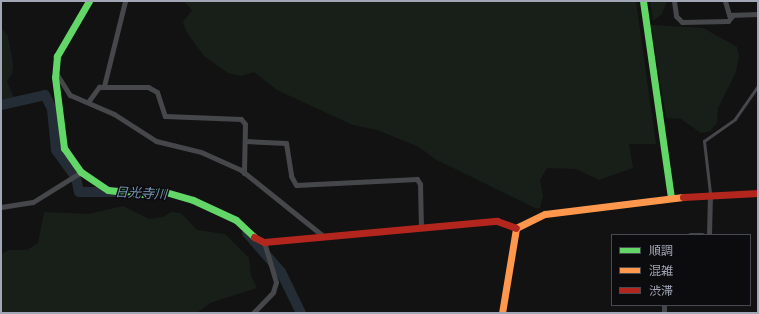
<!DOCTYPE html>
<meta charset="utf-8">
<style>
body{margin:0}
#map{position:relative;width:759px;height:314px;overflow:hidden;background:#121212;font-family:"Space Grotesk","Noto Sans JP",sans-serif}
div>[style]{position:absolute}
.green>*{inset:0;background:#181f19}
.river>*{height:10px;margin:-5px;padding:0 5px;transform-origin:5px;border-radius:5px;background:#242d35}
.lane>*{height:2.5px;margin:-1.25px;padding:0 1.25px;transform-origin:1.25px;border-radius:1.25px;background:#46474b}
.street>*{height:5px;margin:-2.5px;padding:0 2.5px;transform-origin:2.5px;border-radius:2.5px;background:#46474b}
.fast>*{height:7px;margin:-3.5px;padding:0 3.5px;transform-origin:3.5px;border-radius:3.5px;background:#63d668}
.slow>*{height:7px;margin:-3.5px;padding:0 3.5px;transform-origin:3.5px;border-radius:3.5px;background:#ff974d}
.jam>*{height:7px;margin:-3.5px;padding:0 3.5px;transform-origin:3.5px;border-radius:3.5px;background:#b3261e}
span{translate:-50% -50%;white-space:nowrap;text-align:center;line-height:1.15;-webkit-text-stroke:3px #0c0c0e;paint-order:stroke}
.water-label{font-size:13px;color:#7494b5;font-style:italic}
.frame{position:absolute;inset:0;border:2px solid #a1a7b5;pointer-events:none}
.legend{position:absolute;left:611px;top:234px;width:140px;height:72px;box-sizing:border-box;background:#0c0c0e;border:1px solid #484a51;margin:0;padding:5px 7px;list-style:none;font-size:12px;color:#a1a7b5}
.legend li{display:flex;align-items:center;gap:8px;height:20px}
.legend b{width:20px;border:1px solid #484a51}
</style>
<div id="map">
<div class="green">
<i style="clip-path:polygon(184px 1px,636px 1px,656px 144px,629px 144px,633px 168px,599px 180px,576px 169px,547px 168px,540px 180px,543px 196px,540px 208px,535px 208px,435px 159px,419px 147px,377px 130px,353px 125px,277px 90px,254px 72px,241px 76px,228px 73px,204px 56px,186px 31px,183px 22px,192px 10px)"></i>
<i style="clip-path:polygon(650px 1px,667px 1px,662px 14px,653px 21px)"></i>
<i style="clip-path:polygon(651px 25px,703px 28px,737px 47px,739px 56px,736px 72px,718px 108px,717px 123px,710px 131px,701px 133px,681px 119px,666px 118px)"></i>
<i style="clip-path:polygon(1px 28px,8px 36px,13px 64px,12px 74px,7px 81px,14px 98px,1px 100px)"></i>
<i style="clip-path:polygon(123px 206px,149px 219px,163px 217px,171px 212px,181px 213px,197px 230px,225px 234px,249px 258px,251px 276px,257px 288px,210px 303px,197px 313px,1px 313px,1px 254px,10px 250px,27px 250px,38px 243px,44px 212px,89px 214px)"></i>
</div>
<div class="river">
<i style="left:1px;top:105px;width:45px;rotate:-12.8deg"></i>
<i style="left:45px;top:95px;width:16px;rotate:63deg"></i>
<i style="left:52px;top:109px;width:41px;rotate:84.4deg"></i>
<i style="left:56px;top:150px;width:34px;rotate:54deg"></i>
<i style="left:76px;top:178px;width:14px;rotate:78deg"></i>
<i style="left:79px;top:192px;width:38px"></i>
<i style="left:247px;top:233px;width:52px;rotate:48.9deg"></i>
<i style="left:281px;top:272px;width:46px;rotate:64deg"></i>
</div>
<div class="lane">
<i style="left:737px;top:1px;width:16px"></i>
<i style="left:710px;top:193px;width:52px;rotate:-96.6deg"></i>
<i style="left:704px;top:141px;width:38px;rotate:-35deg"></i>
<i style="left:735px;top:119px;width:40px;rotate:-55.1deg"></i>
</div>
<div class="street">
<i style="left:674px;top:1px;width:15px;rotate:82deg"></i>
<i style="left:676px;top:16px;width:8px;rotate:45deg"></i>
<i style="left:682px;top:22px;width:46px;rotate:-1.2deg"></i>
<i style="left:728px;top:21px;width:8px;rotate:-50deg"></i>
<i style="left:725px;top:1px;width:15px;rotate:74deg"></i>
<i style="left:729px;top:15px;width:29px;rotate:-2deg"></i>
<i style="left:56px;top:73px;width:26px;rotate:58deg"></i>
<i style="left:70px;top:95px;width:48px;rotate:23.4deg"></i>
<i style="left:114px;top:114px;width:50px;rotate:32.7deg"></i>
<i style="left:156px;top:141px;width:46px;rotate:13.7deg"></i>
<i style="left:201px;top:152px;width:44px;rotate:24.2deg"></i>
<i style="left:241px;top:170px;width:105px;rotate:38.8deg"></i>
<i style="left:104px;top:86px;width:88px;rotate:-76.1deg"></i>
<i style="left:88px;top:102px;width:19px;rotate:-54deg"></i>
<i style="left:99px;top:87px;width:49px"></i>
<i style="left:148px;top:87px;width:10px;rotate:29deg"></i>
<i style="left:157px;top:92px;width:25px;rotate:72deg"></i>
<i style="left:165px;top:116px;width:76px;rotate:2.3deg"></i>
<i style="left:241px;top:119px;width:6px;rotate:51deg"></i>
<i style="left:245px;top:124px;width:49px;rotate:91.2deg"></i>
<i style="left:245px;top:141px;width:41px;rotate:2.8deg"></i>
<i style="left:286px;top:143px;width:33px;rotate:81deg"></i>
<i style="left:291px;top:176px;width:10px;rotate:61deg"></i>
<i style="left:296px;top:185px;width:121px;rotate:-2.8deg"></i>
<i style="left:417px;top:179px;width:6px;rotate:59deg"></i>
<i style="left:420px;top:184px;width:43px;rotate:88.7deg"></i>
<i style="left:1px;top:207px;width:32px;rotate:-9deg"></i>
<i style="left:33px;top:202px;width:57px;rotate:-32deg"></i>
<i style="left:690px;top:235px;width:12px"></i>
<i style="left:709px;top:235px;width:41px;rotate:-88.6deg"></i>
<i style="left:253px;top:313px;width:29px;rotate:-46deg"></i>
<i style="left:273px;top:292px;width:10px;rotate:-73deg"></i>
<i style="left:276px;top:282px;width:42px;rotate:-106.7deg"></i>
<i style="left:664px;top:313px;width:8px;rotate:-90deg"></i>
</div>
<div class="fast">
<i style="left:89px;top:1px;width:64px;rotate:120.2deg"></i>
<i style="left:57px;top:56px;width:21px;rotate:95deg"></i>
<i style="left:55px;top:77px;width:72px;rotate:82.8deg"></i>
<i style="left:64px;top:148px;width:29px;rotate:55deg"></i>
<i style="left:81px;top:172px;width:32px;rotate:34deg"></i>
<i style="left:108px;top:190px;width:33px;rotate:7deg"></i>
<i style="left:141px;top:194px;width:21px;rotate:-8deg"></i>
<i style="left:162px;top:191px;width:32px;rotate:16deg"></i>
<i style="left:193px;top:200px;width:47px;rotate:24.9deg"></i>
<i style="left:236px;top:220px;width:25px;rotate:43deg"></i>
<i style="left:643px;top:1px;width:199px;rotate:81.9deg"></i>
</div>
<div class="slow">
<i style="left:502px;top:313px;width:86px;rotate:-80.6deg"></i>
<i style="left:516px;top:228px;width:32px;rotate:-26deg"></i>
<i style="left:545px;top:214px;width:139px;rotate:-7deg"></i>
</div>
<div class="jam">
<i style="left:683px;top:197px;width:75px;rotate:-3.1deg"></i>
<i style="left:254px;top:237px;width:11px;rotate:27deg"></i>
<i style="left:264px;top:242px;width:234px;rotate:-5.2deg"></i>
<i style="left:497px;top:221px;width:20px;rotate:20deg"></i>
</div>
<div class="water-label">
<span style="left:141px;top:194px;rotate:3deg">日光寺川</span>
</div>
<div class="frame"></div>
<ul class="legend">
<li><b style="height:5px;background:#63d668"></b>順調</li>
<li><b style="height:5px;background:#ff974d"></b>混雑</li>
<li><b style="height:5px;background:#b3261e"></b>渋滞</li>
</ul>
</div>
